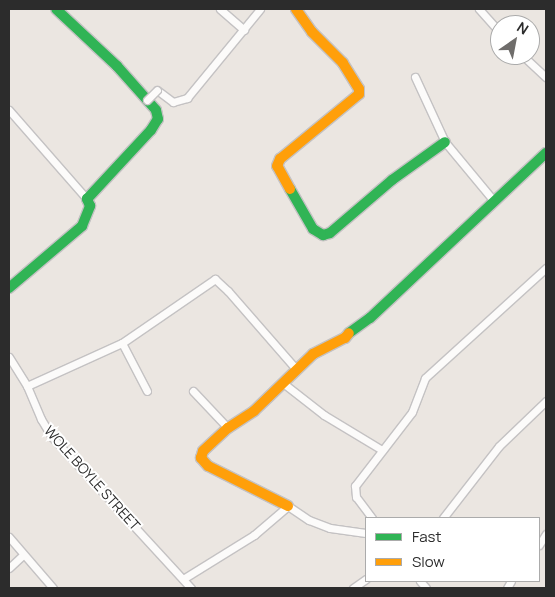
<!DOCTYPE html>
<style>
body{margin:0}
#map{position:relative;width:555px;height:597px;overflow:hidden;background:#ebe6e1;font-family:Manrope,sans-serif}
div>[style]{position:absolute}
.roads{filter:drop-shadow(1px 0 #c4c2c3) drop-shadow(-1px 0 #c4c2c3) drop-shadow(0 1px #c4c2c3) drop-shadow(0 -1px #c4c2c3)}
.street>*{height:7px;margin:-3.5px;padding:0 3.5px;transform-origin:3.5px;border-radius:3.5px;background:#fcfbfa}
.fast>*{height:10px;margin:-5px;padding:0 5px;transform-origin:5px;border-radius:5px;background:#30b455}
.slow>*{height:10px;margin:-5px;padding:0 5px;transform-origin:5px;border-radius:5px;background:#ff9f0a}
.bridges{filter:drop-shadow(1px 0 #c4c2c3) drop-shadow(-1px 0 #c4c2c3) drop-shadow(0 1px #c4c2c3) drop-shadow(0 -1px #c4c2c3)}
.street-bridge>*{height:7px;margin:-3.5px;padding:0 3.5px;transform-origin:3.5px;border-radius:3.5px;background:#fcfbfa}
span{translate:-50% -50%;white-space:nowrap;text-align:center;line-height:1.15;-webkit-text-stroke:4px #fff;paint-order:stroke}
.street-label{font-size:14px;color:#2c2c2c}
.frame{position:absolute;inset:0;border:10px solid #2c2c2c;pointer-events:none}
.legend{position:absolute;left:365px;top:517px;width:175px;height:65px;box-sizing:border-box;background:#fff;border:1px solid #ababab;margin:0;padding:6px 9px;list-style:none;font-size:15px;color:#2c2c2c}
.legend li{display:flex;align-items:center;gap:10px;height:25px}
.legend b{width:25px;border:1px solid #ababab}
.north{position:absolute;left:490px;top:15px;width:50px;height:50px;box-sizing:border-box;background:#fff;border:1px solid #ababab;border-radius:50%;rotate:33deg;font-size:14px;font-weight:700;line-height:20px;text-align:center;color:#2c2c2c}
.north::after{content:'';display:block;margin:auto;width:18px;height:22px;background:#6f6d6b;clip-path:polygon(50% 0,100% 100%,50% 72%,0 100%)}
</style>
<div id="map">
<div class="roads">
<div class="street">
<i style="left:220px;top:9px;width:32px;rotate:41deg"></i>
<i style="left:479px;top:9px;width:31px;rotate:48deg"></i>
<i style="left:522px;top:55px;width:33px;rotate:43deg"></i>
<i style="left:415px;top:77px;width:72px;rotate:65.2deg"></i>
<i style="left:445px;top:142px;width:77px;rotate:50.3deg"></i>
<i style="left:157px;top:90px;width:20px;rotate:37deg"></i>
<i style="left:173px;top:102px;width:15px;rotate:-16deg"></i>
<i style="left:187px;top:98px;width:115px;rotate:-50.6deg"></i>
<i style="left:9px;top:110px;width:118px;rotate:48.8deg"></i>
<i style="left:122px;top:343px;width:54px;rotate:62.5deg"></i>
<i style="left:9px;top:357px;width:34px;rotate:58deg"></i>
<i style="left:27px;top:386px;width:36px;rotate:67deg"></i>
<i style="left:41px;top:419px;width:21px;rotate:59deg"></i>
<i style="left:52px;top:437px;width:205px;rotate:47.4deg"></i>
<i style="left:283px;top:383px;width:52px;rotate:38deg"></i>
<i style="left:324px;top:415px;width:68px;rotate:31.1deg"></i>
<i style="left:27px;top:386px;width:104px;rotate:-24.4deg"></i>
<i style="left:122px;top:343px;width:113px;rotate:-34.5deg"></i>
<i style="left:215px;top:279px;width:18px;rotate:43deg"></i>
<i style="left:228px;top:291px;width:103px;rotate:48.9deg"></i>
<i style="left:193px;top:391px;width:51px;rotate:46.6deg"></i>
<i style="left:372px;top:518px;width:26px;rotate:-127deg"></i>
<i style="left:356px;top:497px;width:11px;rotate:-95deg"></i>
<i style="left:355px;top:486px;width:93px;rotate:-52.4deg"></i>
<i style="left:412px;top:412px;width:36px;rotate:-69deg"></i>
<i style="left:425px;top:378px;width:164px;rotate:-42.3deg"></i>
<i style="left:443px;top:518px;width:91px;rotate:-52.1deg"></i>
<i style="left:499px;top:446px;width:65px;rotate:-43.8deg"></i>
<i style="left:9px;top:537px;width:67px;rotate:49.2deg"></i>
<i style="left:539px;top:545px;width:13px;rotate:-58deg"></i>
<i style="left:9px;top:568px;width:19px;rotate:-43deg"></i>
<i style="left:183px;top:579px;width:84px;rotate:-31.8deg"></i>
<i style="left:254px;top:535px;width:45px;rotate:-40.5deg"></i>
<i style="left:288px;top:506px;width:25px;rotate:34deg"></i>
<i style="left:309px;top:520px;width:22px;rotate:21deg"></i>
<i style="left:330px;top:528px;width:36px;rotate:8deg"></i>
<i style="left:420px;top:581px;width:9px;rotate:49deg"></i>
<i style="left:353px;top:588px;width:16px;rotate:-35deg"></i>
<i style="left:507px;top:588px;width:8px;rotate:-60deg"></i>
</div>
<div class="fast">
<i style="left:290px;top:189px;width:46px;rotate:60.1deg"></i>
<i style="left:313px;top:229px;width:12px;rotate:31deg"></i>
<i style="left:323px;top:235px;width:7px;rotate:-16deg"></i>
<i style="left:330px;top:233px;width:82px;rotate:-40.5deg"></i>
<i style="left:392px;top:180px;width:65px;rotate:-35.6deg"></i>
<i style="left:9px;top:288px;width:96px;rotate:-40.3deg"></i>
<i style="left:82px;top:226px;width:22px;rotate:-68deg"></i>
<i style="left:90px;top:206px;width:8px;rotate:-113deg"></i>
<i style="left:87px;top:199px;width:94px;rotate:-47.2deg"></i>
<i style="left:151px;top:130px;width:13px;rotate:-58deg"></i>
<i style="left:158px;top:119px;width:9px;rotate:-103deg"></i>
<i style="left:156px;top:110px;width:59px;rotate:-131.6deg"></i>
<i style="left:117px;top:66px;width:83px;rotate:-136.9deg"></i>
<i style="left:349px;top:333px;width:26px;rotate:-36deg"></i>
<i style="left:370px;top:318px;width:241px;rotate:-43.2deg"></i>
</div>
<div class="slow">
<i style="left:290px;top:189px;width:26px;rotate:-119deg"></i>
<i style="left:277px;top:166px;width:8px;rotate:-67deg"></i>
<i style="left:280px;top:159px;width:102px;rotate:-39.4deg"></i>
<i style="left:359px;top:94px;width:5px;rotate:-90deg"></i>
<i style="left:359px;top:89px;width:31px;rotate:-122deg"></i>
<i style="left:343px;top:63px;width:44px;rotate:-135deg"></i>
<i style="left:312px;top:32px;width:28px;rotate:-125deg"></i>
<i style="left:288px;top:506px;width:89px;rotate:-153.4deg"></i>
<i style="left:208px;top:466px;width:11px;rotate:-131deg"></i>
<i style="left:201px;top:458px;width:7px;rotate:-74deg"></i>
<i style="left:203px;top:451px;width:34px;rotate:-43deg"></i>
<i style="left:228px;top:428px;width:31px;rotate:-33deg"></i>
<i style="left:254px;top:411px;width:82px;rotate:-44deg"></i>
<i style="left:313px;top:354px;width:36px;rotate:-27deg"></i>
<i style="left:345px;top:338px;width:6px;rotate:-51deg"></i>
</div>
</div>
<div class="bridges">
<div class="street-bridge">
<i style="left:147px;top:100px;width:14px;rotate:-45deg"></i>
</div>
</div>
<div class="street-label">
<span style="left:92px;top:478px;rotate:48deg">WOLE BOYLE STREET</span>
</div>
<div class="frame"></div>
<ul class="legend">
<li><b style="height:6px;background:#30b455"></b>Fast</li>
<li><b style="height:6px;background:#ff9f0a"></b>Slow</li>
</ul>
<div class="north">N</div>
</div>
